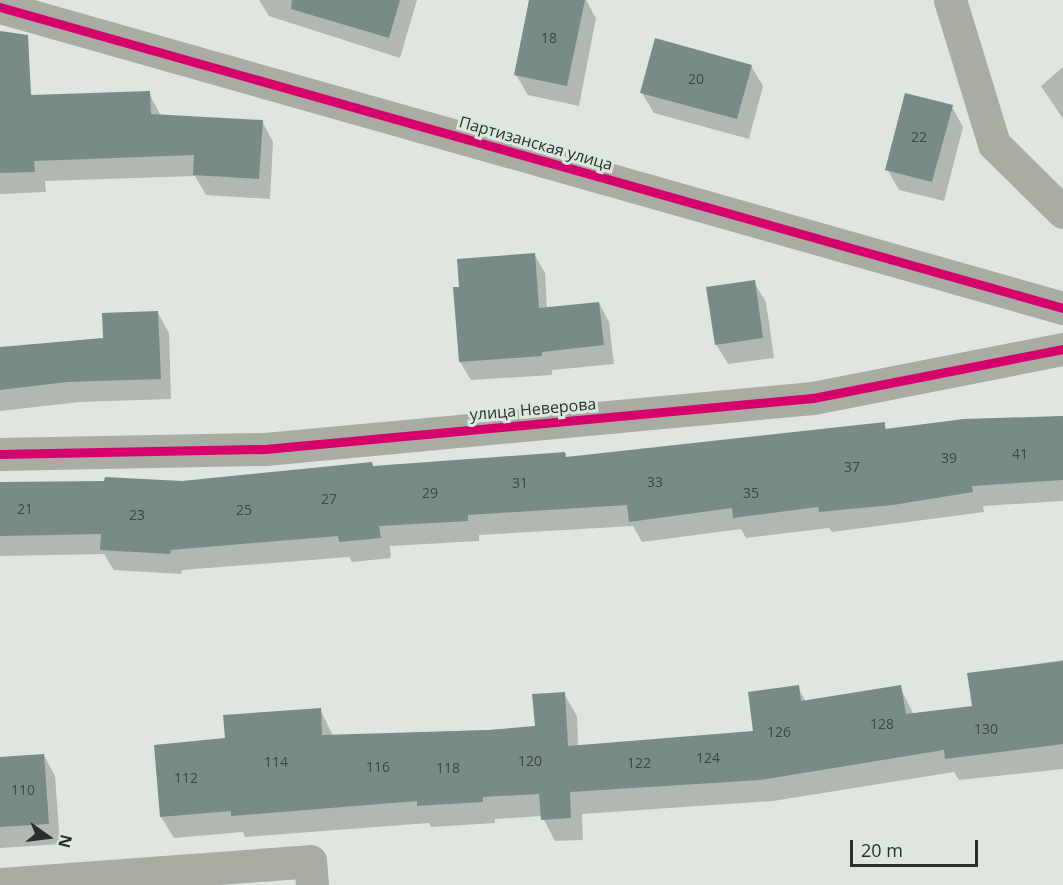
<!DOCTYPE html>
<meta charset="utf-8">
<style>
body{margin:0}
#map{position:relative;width:1063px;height:885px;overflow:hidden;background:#dee6df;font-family:"Open Sans",sans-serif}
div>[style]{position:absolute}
.shadow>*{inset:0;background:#0003}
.building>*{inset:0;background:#798b86}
.minor>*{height:33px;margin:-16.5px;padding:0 16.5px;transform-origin:16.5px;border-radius:16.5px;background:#a8aca2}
.cycleway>*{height:9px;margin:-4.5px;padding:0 4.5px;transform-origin:4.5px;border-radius:4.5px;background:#d6006c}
span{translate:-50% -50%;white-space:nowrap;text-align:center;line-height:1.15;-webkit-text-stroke:6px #dbe9dd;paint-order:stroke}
.number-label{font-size:14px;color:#3e4642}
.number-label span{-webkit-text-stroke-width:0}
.street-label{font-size:16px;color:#2a2f2b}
.north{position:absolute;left:18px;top:807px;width:60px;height:60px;-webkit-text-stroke:4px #dbe9dd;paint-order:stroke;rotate:104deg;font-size:16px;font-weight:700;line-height:24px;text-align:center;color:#2a2f2b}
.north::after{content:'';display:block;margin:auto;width:21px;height:27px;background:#2a2f2b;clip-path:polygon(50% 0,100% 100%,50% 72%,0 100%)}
.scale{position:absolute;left:850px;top:840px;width:128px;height:27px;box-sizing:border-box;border:3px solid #2a2f2b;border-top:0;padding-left:8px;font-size:18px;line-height:21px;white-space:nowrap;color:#2a2f2b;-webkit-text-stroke:4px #dbe9dd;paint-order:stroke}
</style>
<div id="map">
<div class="shadow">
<i style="clip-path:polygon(259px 0,417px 0,400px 58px,269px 16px)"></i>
<i style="clip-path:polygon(530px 0,586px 0,596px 18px,579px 106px,528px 95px,516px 75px)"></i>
<i style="clip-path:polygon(751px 66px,763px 86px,749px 139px,654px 113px,642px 93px)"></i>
<i style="clip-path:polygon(1063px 67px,1063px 119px,1041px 86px)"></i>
<i style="clip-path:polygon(30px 91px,33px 97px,149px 93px,161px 116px,262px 121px,273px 142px,270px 199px,206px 195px,195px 176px,45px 181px,46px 192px,0 194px,0 93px)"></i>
<i style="clip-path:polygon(952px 107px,963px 127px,944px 201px,899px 190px,887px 169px)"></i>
<i style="clip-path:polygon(534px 254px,545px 273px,547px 309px,599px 303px,609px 322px,614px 364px,552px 370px,552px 375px,471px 380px,460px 362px,460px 288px)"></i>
<i style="clip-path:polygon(754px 282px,766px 302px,774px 358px,728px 364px,716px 344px)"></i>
<i style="clip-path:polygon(158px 313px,169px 333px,171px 399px,80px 402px,0 411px,0 348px,104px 340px)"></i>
<i style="clip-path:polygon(1063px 416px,1063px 501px,983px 506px,984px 512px,832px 532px,829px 528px,746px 538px,741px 529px,642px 542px,633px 526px,479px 535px,479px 541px,390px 546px,391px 558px,352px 562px,349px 557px,182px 570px,181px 574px,114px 570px,104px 554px,0 556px,0 488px,182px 482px,565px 454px,567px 459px,884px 424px,887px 430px)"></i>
<i style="clip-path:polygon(1063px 660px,1063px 769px,959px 780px,954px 772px,773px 801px,582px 814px,583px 840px,555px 841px,542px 816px,495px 819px,495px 823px,431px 827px,429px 823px,245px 837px,243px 832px,174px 838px,161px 817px,227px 739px,320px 709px,333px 736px,536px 728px,564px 694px,577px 716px,578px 747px,755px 732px,798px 687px,806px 702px,900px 687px,914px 715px,973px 707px,969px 674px)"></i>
<i style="clip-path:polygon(44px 755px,55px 776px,60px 844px,0 848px,0 758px)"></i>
</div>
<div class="building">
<i style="clip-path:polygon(292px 0,400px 0,389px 38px,291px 9px)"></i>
<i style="clip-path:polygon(529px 0,585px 0,567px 86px,514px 75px)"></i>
<i style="clip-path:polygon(0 31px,28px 35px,31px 95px,150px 91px,151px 114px,263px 120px,259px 179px,193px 175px,194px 155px,34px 161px,35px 172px,0 173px)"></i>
<i style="clip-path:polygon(655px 38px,752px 65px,737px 119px,640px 93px)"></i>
<i style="clip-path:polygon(905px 93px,953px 105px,932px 182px,885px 170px)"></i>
<i style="clip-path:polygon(535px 253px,539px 308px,599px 302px,604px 345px,542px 352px,542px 356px,459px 362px,453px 287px,459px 287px,457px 259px)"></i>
<i style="clip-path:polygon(755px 280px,763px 338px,715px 345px,706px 287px)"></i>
<i style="clip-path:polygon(158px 311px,161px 379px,67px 382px,0 390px,0 347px,103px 338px,102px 313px)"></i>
<i style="clip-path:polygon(1063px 416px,1063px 480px,972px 486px,973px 492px,893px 505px,819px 512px,818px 507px,733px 518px,732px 508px,629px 522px,627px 505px,468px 515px,468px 521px,379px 526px,381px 538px,339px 542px,338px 536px,171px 550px,170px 554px,100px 550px,101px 534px,0 536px,0 482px,104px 481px,105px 477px,182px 481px,372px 462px,373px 466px,565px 452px,566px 457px,885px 422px,885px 429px,964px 419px)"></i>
<i style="clip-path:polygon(1063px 661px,1063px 744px,945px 759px,944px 750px,760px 780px,570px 792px,571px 818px,541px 820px,539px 794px,483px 797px,483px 802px,417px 806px,417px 801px,231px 816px,231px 811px,160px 817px,154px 745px,225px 738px,223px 715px,321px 708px,322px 735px,489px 730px,535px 726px,532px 694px,565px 692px,568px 746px,753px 731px,748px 692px,799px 685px,801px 701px,901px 685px,906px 714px,972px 706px,967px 673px)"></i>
<i style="clip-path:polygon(44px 754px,49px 824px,0 827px,0 757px)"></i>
</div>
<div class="minor">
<i style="left:950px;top:0;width:151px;rotate:73deg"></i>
<i style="left:994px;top:144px;width:97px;rotate:44.6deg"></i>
<i style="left:0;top:7px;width:1105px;rotate:15.81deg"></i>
<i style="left:0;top:454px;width:265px;rotate:-1.1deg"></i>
<i style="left:265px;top:449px;width:550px;rotate:-5.32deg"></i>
<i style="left:813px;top:398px;width:255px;rotate:-11.1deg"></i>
<i style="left:0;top:884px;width:311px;rotate:-4.2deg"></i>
<i style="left:310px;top:861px;width:24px;rotate:85deg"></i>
</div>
<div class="cycleway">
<i style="left:0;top:7px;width:1105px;rotate:15.81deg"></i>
<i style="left:0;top:454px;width:265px;rotate:-1.1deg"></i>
<i style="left:265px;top:449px;width:550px;rotate:-5.32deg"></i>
<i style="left:813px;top:398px;width:255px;rotate:-11.1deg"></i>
</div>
<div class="number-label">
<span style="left:549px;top:38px">18</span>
<span style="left:696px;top:79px">20</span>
<span style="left:919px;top:137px">22</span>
<span style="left:1020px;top:454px">41</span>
<span style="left:949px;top:458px">39</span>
<span style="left:852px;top:467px">37</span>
<span style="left:655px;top:482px">33</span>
<span style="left:520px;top:483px">31</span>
<span style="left:430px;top:493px">29</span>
<span style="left:751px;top:493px">35</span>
<span style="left:329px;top:499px">27</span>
<span style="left:25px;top:509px">21</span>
<span style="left:244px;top:510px">25</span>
<span style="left:137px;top:515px">23</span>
<span style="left:882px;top:724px">128</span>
<span style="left:986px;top:729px">130</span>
<span style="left:779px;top:732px">126</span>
<span style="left:708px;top:758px">124</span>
<span style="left:530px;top:761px">120</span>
<span style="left:276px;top:762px">114</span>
<span style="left:639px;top:763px">122</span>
<span style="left:378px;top:767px">116</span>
<span style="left:448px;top:768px">118</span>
<span style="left:186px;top:778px">112</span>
<span style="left:23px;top:790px">110</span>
</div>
<div class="street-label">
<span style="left:536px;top:143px;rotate:16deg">Партизанская улица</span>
<span style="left:533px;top:409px;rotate:-5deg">улица Неверова</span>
</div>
<div class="north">N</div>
<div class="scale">20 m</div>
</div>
